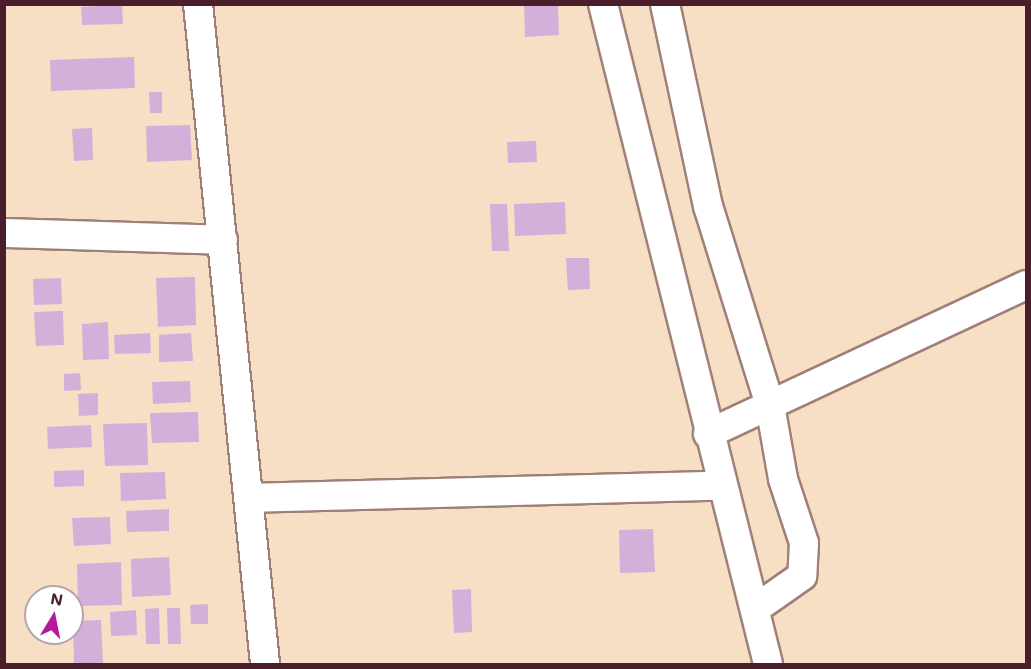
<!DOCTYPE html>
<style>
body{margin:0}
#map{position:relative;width:1031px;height:669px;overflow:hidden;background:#f6dfc5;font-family:Mali,sans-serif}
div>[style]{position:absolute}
.building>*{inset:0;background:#d2b0da}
.roads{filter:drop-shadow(2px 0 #a07f78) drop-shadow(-2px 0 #a07f78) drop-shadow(0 2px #a07f78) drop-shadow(0 -2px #a07f78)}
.minor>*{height:28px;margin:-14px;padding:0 14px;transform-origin:14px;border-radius:14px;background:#fff}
span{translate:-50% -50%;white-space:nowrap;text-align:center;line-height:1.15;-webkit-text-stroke:4.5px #fff;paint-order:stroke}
.frame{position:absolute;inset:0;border:6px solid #4a1f2b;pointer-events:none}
.north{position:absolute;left:24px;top:585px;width:60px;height:60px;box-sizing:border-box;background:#fff;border:2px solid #b7a5aa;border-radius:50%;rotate:10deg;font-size:16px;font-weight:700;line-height:24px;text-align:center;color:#4a1f2b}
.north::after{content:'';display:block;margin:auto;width:21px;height:27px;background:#b5179e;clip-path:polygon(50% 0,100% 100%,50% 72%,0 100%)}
</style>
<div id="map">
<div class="building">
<i style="clip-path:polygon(524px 4px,558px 4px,559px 35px,525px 37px)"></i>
<i style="clip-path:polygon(122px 5px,123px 24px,82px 25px,81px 7px)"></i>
<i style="clip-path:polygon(134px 57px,135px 88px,51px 91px,50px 60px)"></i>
<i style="clip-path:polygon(149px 92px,162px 92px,162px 113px,150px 113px)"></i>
<i style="clip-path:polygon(190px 125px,192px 160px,147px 162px,146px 126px)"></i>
<i style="clip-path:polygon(92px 128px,93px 160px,74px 161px,72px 129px)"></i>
<i style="clip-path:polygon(536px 141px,537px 162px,508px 163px,507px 142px)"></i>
<i style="clip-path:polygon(565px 202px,566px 234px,515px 236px,514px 204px)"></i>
<i style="clip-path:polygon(490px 204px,507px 204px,509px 251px,492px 251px)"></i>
<i style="clip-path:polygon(566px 258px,589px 258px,590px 289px,568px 290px)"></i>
<i style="clip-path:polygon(195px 277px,196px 325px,158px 327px,156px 278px)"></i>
<i style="clip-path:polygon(61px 278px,62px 304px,34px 305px,33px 279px)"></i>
<i style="clip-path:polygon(63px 311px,64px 345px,36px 346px,34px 312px)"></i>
<i style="clip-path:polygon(108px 322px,109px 359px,83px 360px,82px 324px)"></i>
<i style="clip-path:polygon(150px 333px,151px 353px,115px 354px,114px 335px)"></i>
<i style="clip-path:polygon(191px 333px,193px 361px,159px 362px,159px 335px)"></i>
<i style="clip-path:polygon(80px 373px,81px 390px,64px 391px,64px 374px)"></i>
<i style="clip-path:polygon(190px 381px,191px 402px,153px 404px,152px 382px)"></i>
<i style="clip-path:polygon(98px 393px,98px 415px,79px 416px,78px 394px)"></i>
<i style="clip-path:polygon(198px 412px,199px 442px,152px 443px,150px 413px)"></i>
<i style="clip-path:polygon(147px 423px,148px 465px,105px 466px,103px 424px)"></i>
<i style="clip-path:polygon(91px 425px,92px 447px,48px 449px,47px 427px)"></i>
<i style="clip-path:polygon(84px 470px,84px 486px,54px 487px,54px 471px)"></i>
<i style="clip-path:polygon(165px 472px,166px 499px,121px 501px,120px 473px)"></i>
<i style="clip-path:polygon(169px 509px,169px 531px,127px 532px,126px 511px)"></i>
<i style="clip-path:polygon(110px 517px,111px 544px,74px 546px,72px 518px)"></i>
<i style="clip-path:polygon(653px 529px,655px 572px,620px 573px,619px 530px)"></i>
<i style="clip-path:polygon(169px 557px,171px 595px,132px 597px,131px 559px)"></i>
<i style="clip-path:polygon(121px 562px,122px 605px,78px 606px,77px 564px)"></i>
<i style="clip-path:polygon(471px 589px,472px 632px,454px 633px,452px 590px)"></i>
<i style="clip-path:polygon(208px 604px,208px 624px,191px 624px,190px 605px)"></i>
<i style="clip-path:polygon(159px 608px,160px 644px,146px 644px,145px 609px)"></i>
<i style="clip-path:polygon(167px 608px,180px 608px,181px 644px,168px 644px)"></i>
<i style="clip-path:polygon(32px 609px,36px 609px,36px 633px,66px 636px,33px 637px)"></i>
<i style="clip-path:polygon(136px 610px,137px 635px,111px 636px,110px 612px)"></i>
<i style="clip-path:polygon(101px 620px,103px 664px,74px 664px,73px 621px)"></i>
</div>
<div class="roads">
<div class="minor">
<i style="left:198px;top:4px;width:663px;rotate:84.2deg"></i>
<i style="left:603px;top:4px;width:680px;rotate:75.96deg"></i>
<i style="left:665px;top:4px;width:207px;rotate:78deg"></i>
<i style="left:708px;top:206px;width:208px;rotate:72.7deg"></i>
<i style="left:770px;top:405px;width:75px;rotate:80deg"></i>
<i style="left:783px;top:479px;width:67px;rotate:71.8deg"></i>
<i style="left:804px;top:543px;width:33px;rotate:93deg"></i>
<i style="left:802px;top:576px;width:57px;rotate:144.9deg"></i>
<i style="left:4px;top:233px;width:219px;rotate:1.8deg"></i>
<i style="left:708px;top:434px;width:351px;rotate:-25.1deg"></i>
<i style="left:250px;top:498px;width:471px;rotate:-1.5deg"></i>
</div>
</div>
<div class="frame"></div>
<div class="north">N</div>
</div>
